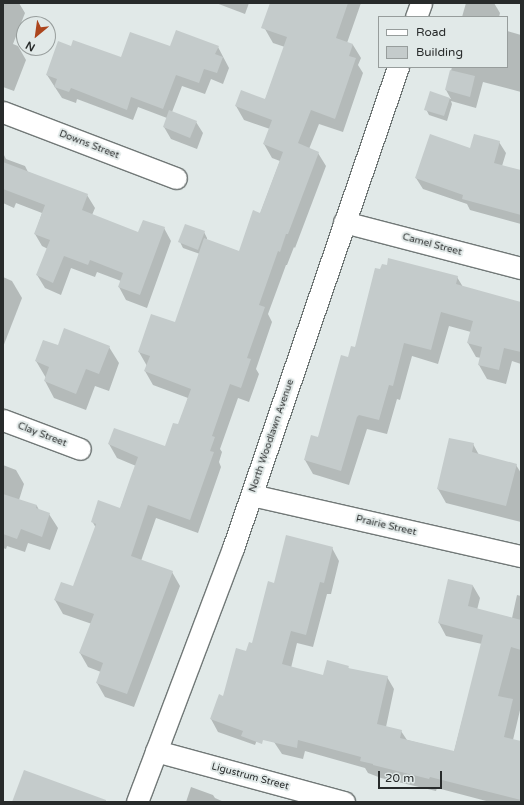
<!DOCTYPE html>
<style>
body{margin:0}
#map{position:relative;width:524px;height:805px;overflow:hidden;background:#e1e9e8;font-family:"Varela Round",sans-serif}
div>[style]{position:absolute}
.shadow>*{inset:0;background:#0003}
.building>*{inset:0;background:#c4cbcb}
.roads{filter:drop-shadow(1px 0 #717877) drop-shadow(-1px 0 #717877) drop-shadow(0 1px #717877) drop-shadow(0 -1px #717877)}
.minor>*{height:21px;margin:-10.5px;padding:0 10.5px;transform-origin:10.5px;border-radius:10.5px;background:#fff}
span{translate:-50% -50%;white-space:nowrap;text-align:center;line-height:1.15;-webkit-text-stroke:4px #e1e9e8;paint-order:stroke}
.street-label{font-size:10px;color:#282b2b}
.frame{position:absolute;inset:0;border:4px solid #282b2b;pointer-events:none}
.legend{position:absolute;left:378px;top:16px;width:130px;height:52px;box-sizing:border-box;background:#e1e9e8;border:1px solid #979d9c;margin:0;padding:5px 7px;list-style:none;font-size:12px;color:#282b2b}
.legend li{display:flex;align-items:center;gap:8px;height:20px}
.legend b{width:20px;border:1px solid #979d9c}
.north{position:absolute;left:16px;top:16px;width:40px;height:40px;box-sizing:border-box;background:#e1e9e8;border:1px solid #979d9c;border-radius:50%;rotate:209deg;font-size:11px;font-weight:700;line-height:16px;text-align:center;color:#282b2b}
.north::after{content:'';display:block;margin:auto;width:14px;height:18px;background:#ac451d;clip-path:polygon(50% 0,100% 100%,50% 72%,0 100%)}
.scale{position:absolute;left:378px;top:771px;width:64px;height:18px;box-sizing:border-box;border:2px solid #282b2b;border-top:0;padding-left:5px;font-size:12px;line-height:14px;white-space:nowrap;color:#282b2b;-webkit-text-stroke:3px #e1e9e8;paint-order:stroke}
</style>
<div id="map">
<div class="shadow">
<i style="clip-path:polygon(3px 3px,19px 3px,25px 13px,13px 44px,18px 46px,26px 60px,14px 91px,3px 87px)"></i>
<i style="clip-path:polygon(216px 3px,249px 3px,245px 14px)"></i>
<i style="clip-path:polygon(271px 3px,361px 3px,347px 43px,353px 45px,361px 58px,358px 65px,363px 73px,343px 132px,319px 124px,309px 149px,318px 153px,326px 166px,295px 248px,294px 247px,287px 265px,286px 265px,268px 314px,272px 322px,256px 369px,259px 374px,249px 402px,238px 398px,220px 449px,222px 452px,219px 462px,221px 467px,198px 533px,156px 518px,141px 561px,172px 572px,180px 586px,134px 707px,105px 697px,97px 683px,101px 672px,88px 667px,80px 653px,92px 624px,63px 614px,55px 600px,74px 587px,96px 528px,92px 521px,120px 509px,136px 466px,117px 458px,109px 444px,166px 447px,179px 426px,188px 398px,153px 385px,145px 371px,147px 366px,139px 352px,176px 324px,200px 254px,183px 248px,180px 242px,204px 232px,207px 238px,207px 240px,240px 252px,260px 214px,280px 161px,272px 158px,264px 144px,270px 129px,244px 120px,236px 106px,265px 100px,285px 47px,273px 43px,265px 29px)"></i>
<i style="clip-path:polygon(466px 3px,494px 3px,500px 13px,499px 17px,462px 17px)"></i>
<i style="clip-path:polygon(507px 31px,521px 35px,521px 92px,483px 82px,476px 108px,451px 101px,452px 104px,447px 121px,429px 115px,426px 109px,431px 93px,451px 99px,446px 90px,452px 67px,507px 67px)"></i>
<i style="clip-path:polygon(71px 47px,122px 58px,170px 47px,218px 47px,229px 68px,223px 84px,211px 79px,205px 94px,182px 86px,172px 112px,196px 122px,203px 133px,197px 149px,171px 139px,164px 127px,167px 118px,138px 107px,133px 120px,77px 99px,76px 103px,62px 98px,47px 75px)"></i>
<i style="clip-path:polygon(499px 142px,506px 153px,502px 166px,521px 171px,521px 224px,470px 210px,467px 204px,423px 189px,416px 178px,471px 149px)"></i>
<i style="clip-path:polygon(3px 153px,6px 159px,25px 166px,28px 172px,87px 195px,95px 208px,92px 215px,139px 234px,164px 228px,171px 241px,147px 308px,126px 300px,119px 287px,121px 281px,97px 272px,95px 277px,71px 268px,61px 295px,45px 288px,37px 275px,48px 249px,42px 246px,35px 234px,42px 213px,16px 203px,14px 208px,3px 203px)"></i>
<i style="clip-path:polygon(3px 277px,12px 281px,22px 298px,3px 347px)"></i>
<i style="clip-path:polygon(457px 277px,463px 287px,521px 305px,521px 364px,512px 361px,506px 384px,487px 379px,479px 365px,481px 358px,476px 357px,468px 343px,471px 332px,449px 326px,438px 364px,412px 356px,400px 400px,397px 399px,387px 434px,367px 429px,349px 485px,313px 474px,305px 460px,318px 438px,348px 358px,355px 348px)"></i>
<i style="clip-path:polygon(59px 347px,109px 347px,119px 363px,109px 391px,95px 386px,86px 410px,54px 398px,45px 381px,46px 378px,36px 361px)"></i>
<i style="clip-path:polygon(473px 444px,479px 455px,516px 465px,521px 473px,521px 522px,446px 503px,438px 489px)"></i>
<i style="clip-path:polygon(3px 465px,16px 470px,24px 484px,19px 500px,37px 506px,39px 510px,49px 514px,58px 528px,50px 550px,28px 543px,25px 552px,7px 546px,6px 549px,3px 548px)"></i>
<i style="clip-path:polygon(332px 548px,339px 561px,331px 594px,327px 594px,313px 647px,297px 643px,291px 668px,324px 676px,348px 667px,349px 669px,387px 677px,394px 689px,386px 727px,401px 731px,407px 740px,454px 752px,482px 644px,446px 636px,439px 623px,449px 580px,473px 586px,480px 598px,477px 610px,512px 618px,517px 595px,521px 596px,521px 706px,513px 740px,521px 742px,521px 802px,490px 802px,437px 788px,436px 791px,381px 778px,368px 773px,365px 768px,305px 751px,303px 759px,282px 754px,274px 742px,269px 709px,255px 745px,218px 732px,211px 719px,253px 644px,274px 584px)"></i>
<i style="clip-path:polygon(191px 787px,213px 795px,215px 798px,224px 802px,186px 802px)"></i>
</div>
<div class="building">
<i style="clip-path:polygon(270px 3px,348px 3px,336px 38px,353px 44px,349px 56px,356px 58px,335px 119px,311px 110px,298px 143px,319px 152px,288px 234px,286px 234px,280px 252px,278px 251px,259px 305px,265px 307px,247px 358px,251px 359px,241px 388px,230px 384px,212px 436px,215px 437px,210px 451px,214px 452px,190px 520px,148px 505px,131px 556px,173px 571px,127px 694px,96px 683px,103px 663px,79px 653px,94px 614px,54px 600px,61px 582px,73px 586px,96px 524px,91px 522px,98px 500px,120px 508px,130px 479px,138px 457px,108px 444px,114px 428px,165px 446px,173px 423px,178px 424px,191px 389px,144px 371px,150px 356px,138px 352px,151px 314px,175px 322px,204px 238px,239px 251px,253px 210px,260px 213px,283px 152px,263px 144px,272px 120px,235px 106px,241px 90px,265px 99px,287px 37px,261px 28px)"></i>
<i style="clip-path:polygon(176px 30px,219px 46px,215px 54px,223px 57px,217px 73px,204px 69px,199px 83px,176px 75px,163px 109px,131px 97px,127px 110px,71px 88px,69px 92px,54px 87px,57px 79px,46px 75px,58px 41px,71px 46px,73px 40px,121px 57px,130px 32px,170px 46px)"></i>
<i style="clip-path:polygon(450px 70px,475px 76px,470px 97px,445px 90px)"></i>
<i style="clip-path:polygon(430px 91px,450px 98px,444px 116px,424px 110px)"></i>
<i style="clip-path:polygon(169px 110px,197px 121px,190px 138px,163px 127px)"></i>
<i style="clip-path:polygon(430px 134px,470px 148px,474px 134px,500px 141px,494px 163px,521px 170px,521px 215px,462px 199px,463px 195px,415px 178px)"></i>
<i style="clip-path:polygon(3px 162px,88px 194px,82px 210px,138px 232px,143px 220px,165px 227px,140px 295px,118px 287px,123px 273px,90px 260px,88px 265px,64px 256px,53px 283px,36px 275px,50px 240px,34px 234px,45px 205px,3px 189px)"></i>
<i style="clip-path:polygon(185px 224px,205px 231px,198px 250px,178px 242px)"></i>
<i style="clip-path:polygon(388px 258px,458px 276px,456px 284px,521px 302px,521px 352px,504px 348px,499px 370px,478px 365px,482px 347px,467px 343px,473px 321px,441px 312px,431px 350px,404px 343px,393px 386px,389px 385px,379px 420px,359px 415px,357px 417px,341px 471px,304px 460px,311px 435px,318px 437px,341px 355px,348px 357px,351px 346px,355px 347px,375px 268px,380px 269px,382px 264px,387px 265px)"></i>
<i style="clip-path:polygon(64px 328px,110px 346px,99px 374px,86px 369px,76px 394px,44px 381px,49px 367px,35px 361px,43px 340px,58px 345px)"></i>
<i style="clip-path:polygon(449px 438px,474px 443px,472px 452px,517px 464px,506px 506px,437px 489px)"></i>
<i style="clip-path:polygon(3px 494px,37px 505px,36px 508px,50px 513px,42px 537px,21px 529px,17px 539px,3px 534px)"></i>
<i style="clip-path:polygon(286px 535px,333px 547px,324px 583px,320px 582px,306px 635px,291px 631px,282px 664px,323px 675px,327px 660px,349px 666px,348px 668px,388px 676px,377px 724px,402px 730px,400px 738px,454px 751px,483px 635px,438px 623px,448px 579px,473px 585px,468px 606px,521px 620px,521px 650px,511px 647px,498px 696px,513px 699px,504px 737px,521px 741px,521px 800px,430px 777px,429px 779px,373px 765px,373px 764px,360px 761px,361px 757px,298px 740px,297px 748px,263px 740px,262px 744px,241px 736px,243px 731px,210px 719px,219px 694px,223px 696px,236px 648px,246px 651px,249px 642px,252px 643px,268px 581px,274px 583px)"></i>
<i style="clip-path:polygon(24px 770px,106px 800px,106px 802px,12px 802px)"></i>
</div>
<div class="roads">
<div class="minor">
<i style="left:416px;top:17px;width:15px;rotate:-70deg"></i>
<i style="left:3px;top:112px;width:185px;rotate:20.9deg"></i>
<i style="left:344px;top:222px;width:183px;rotate:14.6deg"></i>
<i style="left:3px;top:420px;width:82px;rotate:20.6deg"></i>
<i style="left:252px;top:495px;width:276px;rotate:12.8deg"></i>
<i style="left:156px;top:751px;width:195px;rotate:15.2deg"></i>
<i style="left:137px;top:802px;width:272px;rotate:-69.3deg"></i>
<i style="left:233px;top:548px;width:509px;rotate:-71.07deg"></i>
</div>
</div>
<div class="street-label">
<span style="left:89px;top:145px;rotate:21deg">Downs Street</span>
<span style="left:432px;top:245px;rotate:15deg">Camel Street</span>
<span style="left:42px;top:435px;rotate:21deg">Clay Street</span>
<span style="left:272px;top:436px;rotate:-71deg">North Woodlawn Avenue</span>
<span style="left:386px;top:526px;rotate:13deg">Prairie Street</span>
<span style="left:250px;top:777px;rotate:15deg">Ligustrum Street</span>
</div>
<div class="frame"></div>
<ul class="legend">
<li><b style="height:5px;background:#fff"></b>Road</li>
<li><b style="height:11px;background:#c4cbcb"></b>Building</li>
</ul>
<div class="north">N</div>
<div class="scale">20 m</div>
</div>
